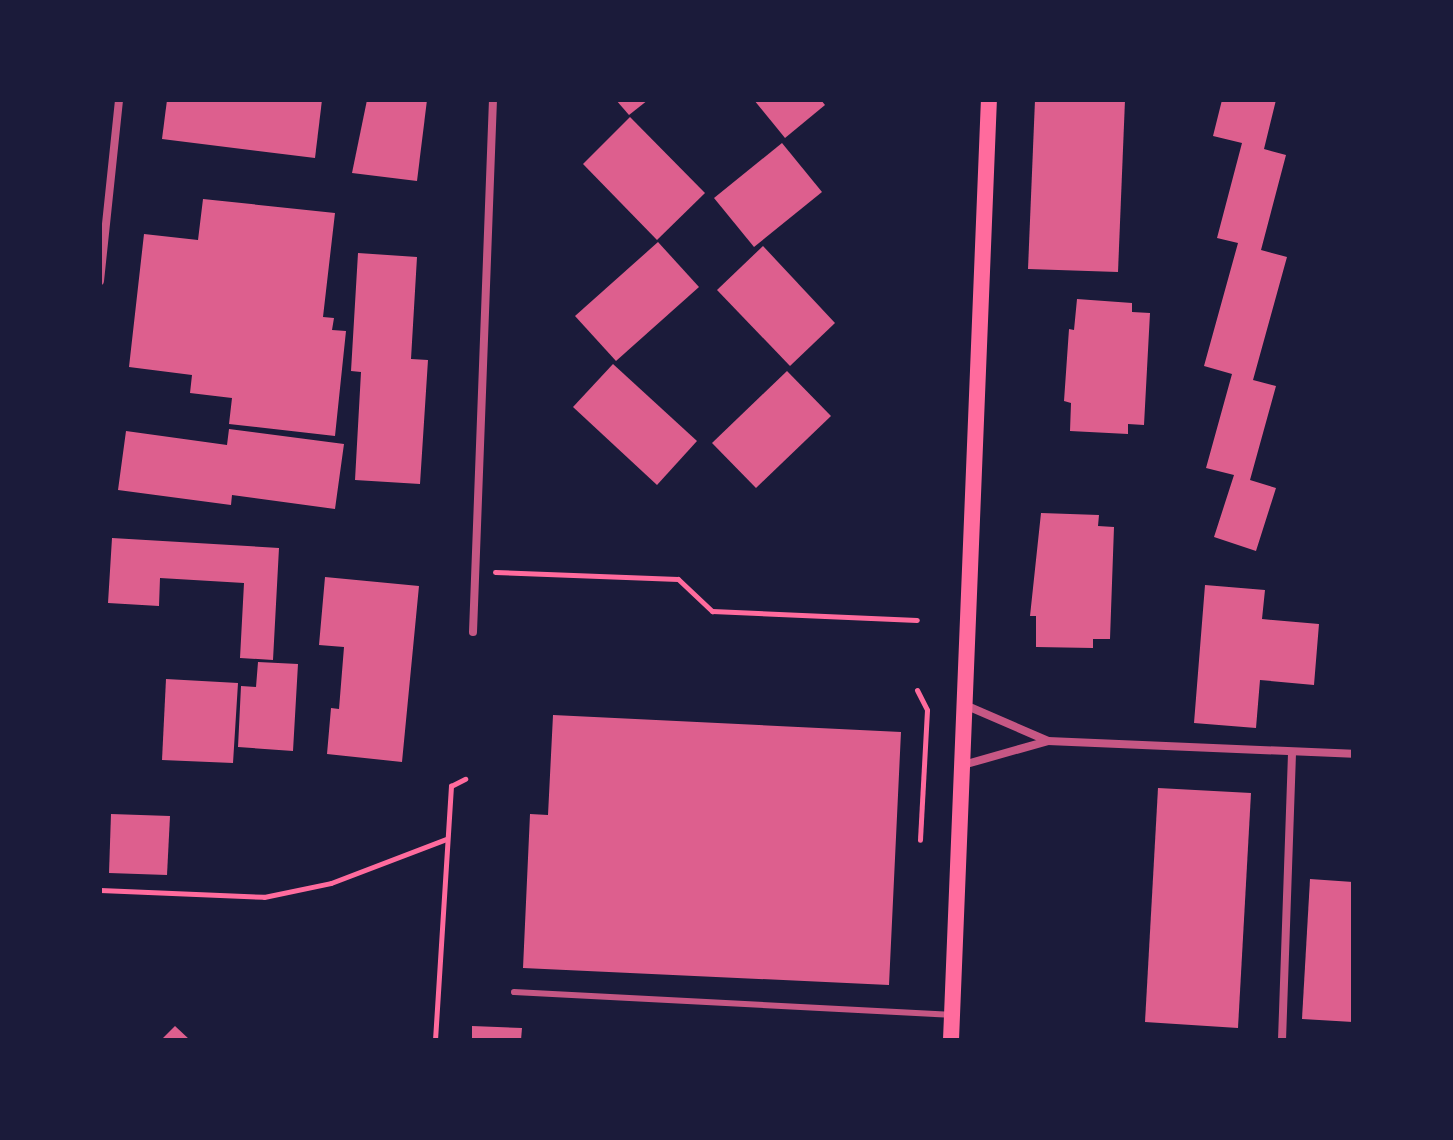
<!DOCTYPE html>
<style>
body{margin:0}
#map{position:relative;width:1453px;height:1140px;overflow:hidden;background:#1b1b3a;font-family:"Source Serif 4",serif}
div>[style]{position:absolute}
.building>*{inset:0;background:#dd5f8e}
.path>*{height:5px;margin:-2.5px;padding:0 2.5px;transform-origin:2.5px;border-radius:2.5px;background:#ff6b9d}
.service>*{height:6px;margin:-3px;padding:0 3px;transform-origin:3px;border-radius:3px;background:#c65784}
.minor>*{height:8px;margin:-4px;padding:0 4px;transform-origin:4px;border-radius:4px;background:#c65784}
.secondary>*{height:16px;margin:-8px;padding:0 8px;transform-origin:8px;border-radius:8px;background:#ff6b9d}
span{translate:-50% -50%;white-space:nowrap;text-align:center;line-height:1.15;-webkit-text-stroke:7px #1b1b3a;paint-order:stroke}
.frame{position:absolute;inset:0;border:102px solid #1b1b3a;pointer-events:none}
</style>
<div id="map">
<div class="building">
<i style="clip-path:polygon(167px 100px,322px 100px,315px 158px,162px 139px)"></i>
<i style="clip-path:polygon(367px 100px,427px 100px,417px 181px,352px 173px)"></i>
<i style="clip-path:polygon(616px 100px,648px 100px,629px 115px)"></i>
<i style="clip-path:polygon(754px 100px,821px 100px,825px 105px,785px 138px)"></i>
<i style="clip-path:polygon(1035px 100px,1125px 100px,1118px 272px,1028px 269px)"></i>
<i style="clip-path:polygon(1222px 100px,1276px 100px,1264px 149px,1286px 155px,1261px 250px,1287px 257px,1253px 380px,1276px 386px,1250px 480px,1276px 488px,1256px 551px,1214px 537px,1234px 475px,1206px 468px,1232px 374px,1204px 366px,1238px 243px,1217px 238px,1242px 143px,1213px 136px)"></i>
<i style="clip-path:polygon(630px 117px,705px 193px,657px 240px,583px 164px)"></i>
<i style="clip-path:polygon(782px 143px,822px 192px,754px 247px,714px 198px)"></i>
<i style="clip-path:polygon(203px 199px,335px 213px,323px 317px,334px 318px,332px 330px,346px 331px,335px 436px,229px 424px,232px 398px,190px 393px,192px 375px,129px 367px,144px 234px,198px 240px)"></i>
<i style="clip-path:polygon(658px 242px,699px 287px,616px 361px,575px 316px)"></i>
<i style="clip-path:polygon(763px 246px,835px 323px,790px 366px,717px 290px)"></i>
<i style="clip-path:polygon(358px 253px,417px 257px,411px 359px,428px 360px,420px 484px,355px 480px,361px 372px,351px 371px)"></i>
<i style="clip-path:polygon(1077px 299px,1132px 303px,1132px 312px,1150px 313px,1144px 425px,1128px 424px,1128px 434px,1070px 431px,1071px 403px,1064px 401px,1069px 329px,1074px 330px)"></i>
<i style="clip-path:polygon(613px 364px,697px 441px,657px 485px,573px 407px)"></i>
<i style="clip-path:polygon(787px 371px,831px 416px,756px 488px,712px 443px)"></i>
<i style="clip-path:polygon(229px 429px,344px 444px,335px 509px,232px 495px,231px 505px,118px 490px,126px 431px,227px 445px)"></i>
<i style="clip-path:polygon(1041px 513px,1099px 515px,1098px 526px,1114px 527px,1110px 639px,1093px 639px,1093px 648px,1036px 647px,1036px 616px,1030px 616px)"></i>
<i style="clip-path:polygon(112px 538px,279px 548px,273px 660px,240px 658px,244px 583px,160px 578px,159px 606px,108px 603px)"></i>
<i style="clip-path:polygon(325px 577px,419px 586px,402px 762px,327px 754px,331px 708px,339px 709px,344px 647px,319px 645px)"></i>
<i style="clip-path:polygon(1205px 585px,1265px 590px,1262px 619px,1319px 624px,1314px 685px,1260px 680px,1256px 728px,1194px 723px)"></i>
<i style="clip-path:polygon(258px 662px,298px 664px,293px 751px,238px 747px,241px 686px,256px 687px)"></i>
<i style="clip-path:polygon(166px 679px,238px 683px,233px 763px,162px 760px)"></i>
<i style="clip-path:polygon(553px 715px,901px 732px,889px 985px,523px 968px,530px 814px,548px 815px)"></i>
<i style="clip-path:polygon(1158px 788px,1251px 793px,1238px 1028px,1145px 1022px)"></i>
<i style="clip-path:polygon(111px 814px,170px 816px,167px 875px,109px 873px)"></i>
<i style="clip-path:polygon(1310px 879px,1353px 882px,1353px 1022px,1302px 1019px)"></i>
<i style="clip-path:polygon(175px 1026px,190px 1040px,161px 1040px)"></i>
<i style="clip-path:polygon(472px 1026px,522px 1028px,521px 1040px,472px 1040px)"></i>
</div>
<div class="path">
<i style="left:495px;top:572px;width:183px;rotate:2.2deg"></i>
<i style="left:678px;top:579px;width:47px;rotate:43.3deg"></i>
<i style="left:712px;top:611px;width:205px;rotate:2.5deg"></i>
<i style="left:917px;top:690px;width:22px;rotate:63deg"></i>
<i style="left:927px;top:710px;width:130px;rotate:93.1deg"></i>
<i style="left:100px;top:890px;width:164px;rotate:2.4deg"></i>
<i style="left:264px;top:897px;width:68px;rotate:-11.8deg"></i>
<i style="left:331px;top:883px;width:123px;rotate:-20.9deg"></i>
<i style="left:435px;top:1040px;width:255px;rotate:-86.4deg"></i>
<i style="left:451px;top:786px;width:16px;rotate:-27deg"></i>
</div>
<div class="service">
<i style="left:514px;top:992px;width:436px;rotate:3deg"></i>
</div>
<div class="minor">
<i style="left:100px;top:281px;width:182px;rotate:-84deg"></i>
<i style="left:473px;top:632px;width:532px;rotate:-87.85deg"></i>
<i style="left:965px;top:705px;width:90px;rotate:23.4deg"></i>
<i style="left:1048px;top:741px;width:305px;rotate:2.4deg"></i>
<i style="left:963px;top:765px;width:88px;rotate:-15.8deg"></i>
<i style="left:1282px;top:1040px;width:288px;rotate:-88deg"></i>
</div>
<div class="secondary">
<i style="left:951px;top:1040px;width:941px;rotate:-87.69deg"></i>
</div>
<div class="frame"></div>
</div>
